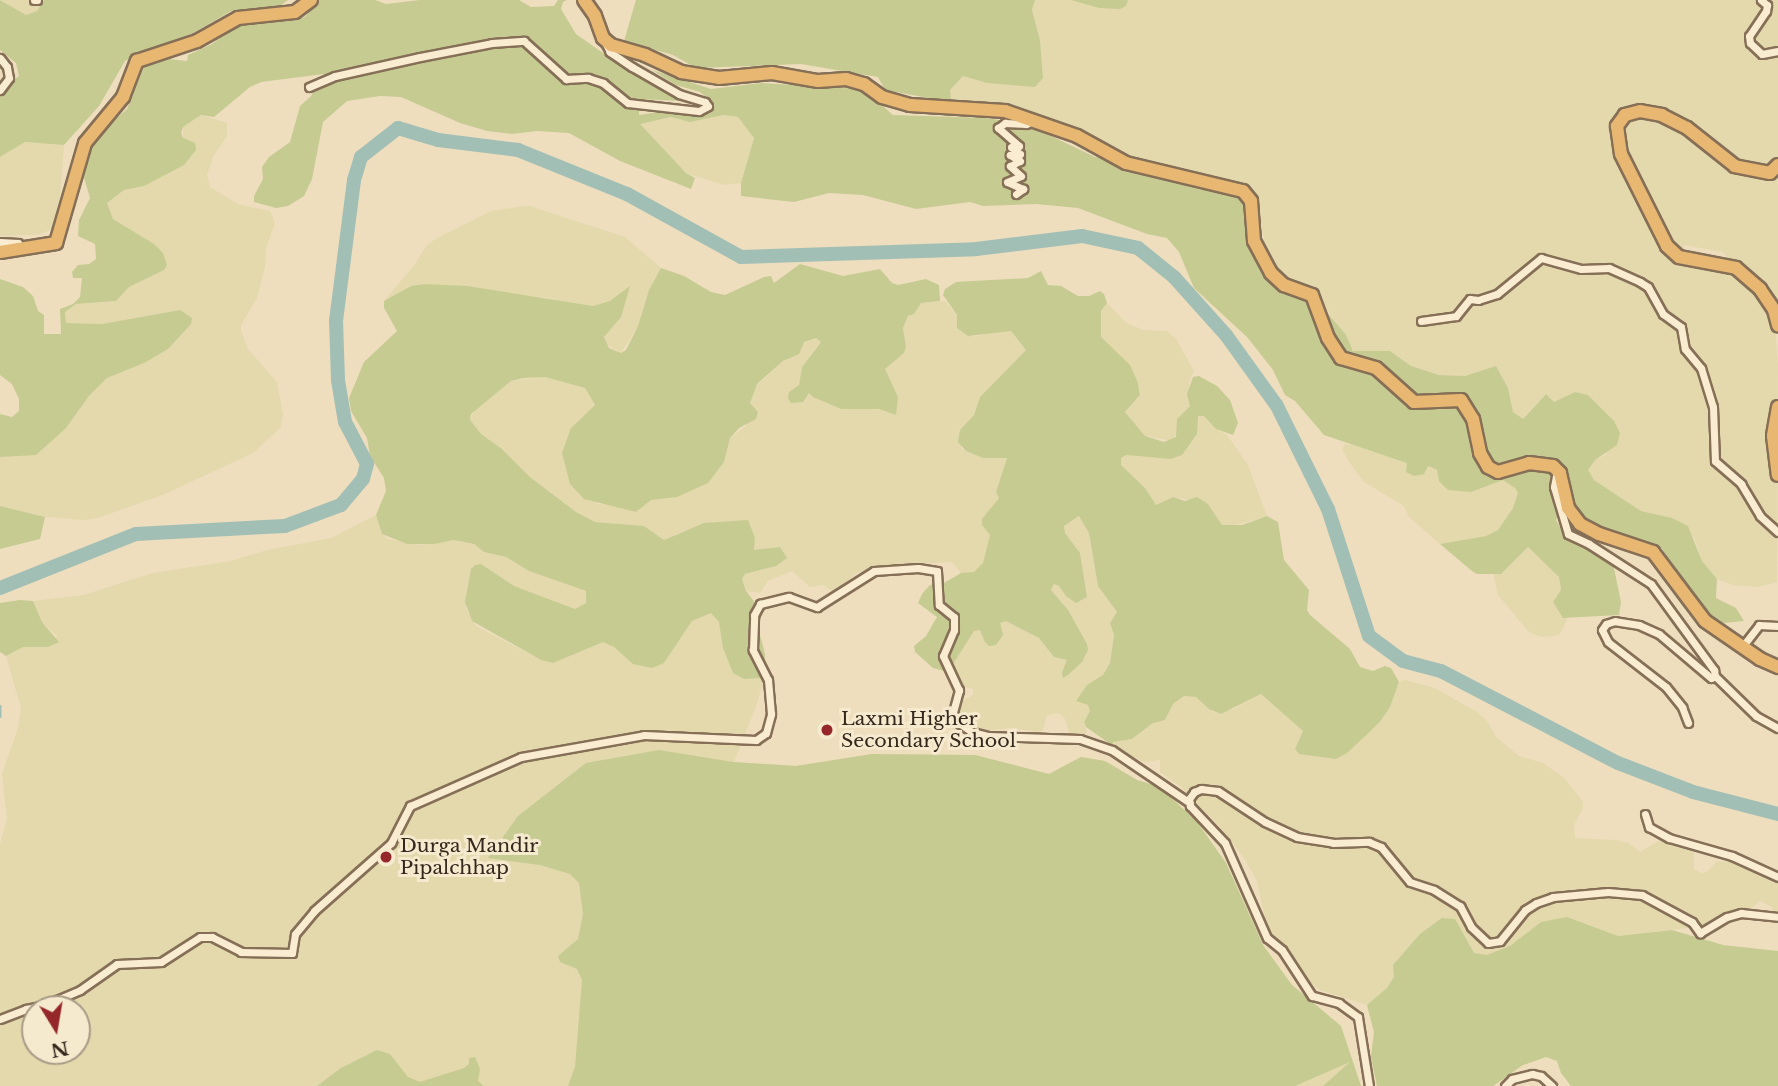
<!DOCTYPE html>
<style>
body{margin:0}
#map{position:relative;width:1778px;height:1086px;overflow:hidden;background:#eedebe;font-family:"Libre Baskerville",serif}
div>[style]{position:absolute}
.farmland>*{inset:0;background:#e3d9ac}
.green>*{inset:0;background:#c6cb92}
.stream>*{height:2.5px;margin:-1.25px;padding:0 1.25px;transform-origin:1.25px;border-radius:1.25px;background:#a2bfb6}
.river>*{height:14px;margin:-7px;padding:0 7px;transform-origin:7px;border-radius:7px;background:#a2bfb6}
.roads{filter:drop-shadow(2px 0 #866f57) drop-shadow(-2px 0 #866f57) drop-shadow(0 2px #866f57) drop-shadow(0 -2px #866f57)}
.minor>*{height:7px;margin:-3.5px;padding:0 3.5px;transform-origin:3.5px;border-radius:3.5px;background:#f9ecd1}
.trunk>*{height:12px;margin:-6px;padding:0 6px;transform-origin:6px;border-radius:6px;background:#e8b771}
.dots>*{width:19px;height:19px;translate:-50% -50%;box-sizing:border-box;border:4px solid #f5e9ce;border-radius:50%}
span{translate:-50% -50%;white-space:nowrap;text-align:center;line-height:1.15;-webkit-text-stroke:6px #f5e9ce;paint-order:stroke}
.poi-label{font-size:19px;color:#35271c}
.left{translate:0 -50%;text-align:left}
.north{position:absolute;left:21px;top:995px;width:70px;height:70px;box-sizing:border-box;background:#f5e9ce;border:2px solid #a89b87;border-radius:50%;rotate:169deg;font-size:19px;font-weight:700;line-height:28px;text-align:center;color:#35271c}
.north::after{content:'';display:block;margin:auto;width:24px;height:32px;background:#95272a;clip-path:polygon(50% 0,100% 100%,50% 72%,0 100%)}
</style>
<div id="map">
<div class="farmland">
<i style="clip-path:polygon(1px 0,44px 0,37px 11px,26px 15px)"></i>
<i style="clip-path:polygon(1035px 0,1071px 0,1099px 8px,1126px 6px,1128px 0,1778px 0,1778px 305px,1761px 279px,1729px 260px,1723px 252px,1684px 245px,1684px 262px,1716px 269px,1749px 285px,1762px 299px,1775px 328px,1778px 365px,1777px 582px,1757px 587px,1732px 585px,1717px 579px,1702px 561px,1694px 537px,1672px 518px,1641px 511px,1594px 480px,1587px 470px,1595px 460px,1607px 454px,1575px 392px,1554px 403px,1545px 394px,1523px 419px,1513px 412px,1508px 388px,1496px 366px,1465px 376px,1439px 375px,1411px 366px,1390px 351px,1354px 351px,1317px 294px,1275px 272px,1265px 249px,1260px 213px,1249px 186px,1225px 183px,1113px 153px,1103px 145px,951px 102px,948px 96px,950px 90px,963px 76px,987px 83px,1043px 78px,1040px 40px,1032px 10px)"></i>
<i style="clip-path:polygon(201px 115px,227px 123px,227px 136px,213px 157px,207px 175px,210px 187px,238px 204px,270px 211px,275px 223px,266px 248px,265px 267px,257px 298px,241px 325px,241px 331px,248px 349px,277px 382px,283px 415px,281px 427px,253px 453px,165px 494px,98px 518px,85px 520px,45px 517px,0 506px,0 457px,66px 428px,89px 396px,107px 378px,144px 363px,180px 310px,102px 324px,66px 323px,65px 311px,76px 304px,116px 301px,129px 287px,164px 270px,154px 244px,113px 219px,107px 203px,124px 190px,144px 186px,183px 139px,183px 127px)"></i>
<i style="clip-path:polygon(724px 115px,739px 117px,754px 138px,741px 183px,724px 185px,686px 173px,639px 124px,672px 117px,690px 122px)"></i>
<i style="clip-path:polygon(25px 142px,64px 145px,59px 213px,50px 230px,38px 235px,0 236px,0 157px)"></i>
<i style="clip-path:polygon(524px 206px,530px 206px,625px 237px,661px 268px,649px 290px,638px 326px,621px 353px,605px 343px,606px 331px,621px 317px,610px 301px,593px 306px,574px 305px,549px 298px,424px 284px,411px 286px,384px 301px,416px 263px,426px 246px,437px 238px,491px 211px)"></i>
<i style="clip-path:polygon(945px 301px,974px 337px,999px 330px,1011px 331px,1026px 350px,980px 397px,974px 415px,960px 430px,961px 448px,966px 451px,983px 458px,1007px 458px,996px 492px,999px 497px,982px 525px,990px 535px,983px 563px,974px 573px,961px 573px,952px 562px,891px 565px,857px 573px,833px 592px,823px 585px,810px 587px,792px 571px,768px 581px,760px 593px,746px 591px,742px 579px,745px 574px,776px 566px,772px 547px,760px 552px,754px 550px,755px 538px,686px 530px,664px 540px,644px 526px,595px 522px,576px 512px,530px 477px,502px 449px,481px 434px,470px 420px,475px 409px,511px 381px,545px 377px,585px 388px,595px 405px,571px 428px,597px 504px,611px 504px,636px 512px,651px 500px,677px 497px,724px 462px,730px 438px,746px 426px,753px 389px,804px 342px,816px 338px,821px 341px,802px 367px,799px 385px,804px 396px,809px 392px,841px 409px,879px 409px,896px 415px,885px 369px,904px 353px,906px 347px,903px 328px,908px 316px,914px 314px,921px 303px)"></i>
<i style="clip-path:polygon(1107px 303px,1126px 323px,1143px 330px,1167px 331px,1176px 339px,1194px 371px,1189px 382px,1190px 406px,1177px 419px,1179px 431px,1171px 441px,1145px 436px,1125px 412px,1140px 396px,1140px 389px,1129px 365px,1101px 338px,1101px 311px)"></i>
<i style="clip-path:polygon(1204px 415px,1216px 429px,1227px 435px,1248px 465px,1267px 516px,1229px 527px,1222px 525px,1208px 504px,1173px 497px,1156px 505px,1145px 488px,1121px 465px,1120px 458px,1126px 455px,1170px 459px,1198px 416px)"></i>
<i style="clip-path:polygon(1345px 444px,1374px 449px,1408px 463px,1431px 467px,1437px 470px,1439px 481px,1471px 492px,1503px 479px,1515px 488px,1518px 493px,1513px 508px,1498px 530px,1486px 536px,1440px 544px,1409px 517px,1404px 506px,1364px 482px,1349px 462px,1342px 449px)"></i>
<i style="clip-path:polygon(evenodd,376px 515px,382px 534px,388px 539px,420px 545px,454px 540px,474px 544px,484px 552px,506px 557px,529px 571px,586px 591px,586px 603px,575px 609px,514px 586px,481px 564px,471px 569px,466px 609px,476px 626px,541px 660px,553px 663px,603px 641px,614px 647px,633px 664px,664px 663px,692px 621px,711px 613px,717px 616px,744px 679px,764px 678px,757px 704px,734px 762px,796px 766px,872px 754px,975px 755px,1049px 774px,1081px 757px,1105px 761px,1137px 780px,1160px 787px,1197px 822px,1226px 863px,1263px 945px,1292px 985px,1341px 1026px,1361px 1086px,0 1086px,0 844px,7px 819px,2px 774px,18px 728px,21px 708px,6px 656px,23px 647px,48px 647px,57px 636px,42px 622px,33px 601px,83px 595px,153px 573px,231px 561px,267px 550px,331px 538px,376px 515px,35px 1009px,77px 1009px,77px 1051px,35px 1051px,35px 1009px)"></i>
<i style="clip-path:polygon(1080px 516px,1089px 533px,1098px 586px,1117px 612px,1110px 623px,1114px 635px,1110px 663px,1103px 675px,1077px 701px,1088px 705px,1090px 711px,1084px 722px,1087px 733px,1081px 736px,1069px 733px,1065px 719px,1059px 713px,1047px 715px,1043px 730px,1038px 732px,1010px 728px,984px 731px,964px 723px,958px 716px,959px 703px,973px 695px,973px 689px,960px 686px,948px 672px,974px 631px,1006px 621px,1039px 638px,1054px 657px,1067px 660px,1062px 672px,1069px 675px,1068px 610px,1051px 590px,1054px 584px,1059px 586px,1066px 596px,1087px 597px,1080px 553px,1065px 533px,1064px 526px)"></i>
<i style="clip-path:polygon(1528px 547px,1559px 577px,1561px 590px,1553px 602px,1567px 620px,1560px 634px,1554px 636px,1541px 637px,1529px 632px,1498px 595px,1493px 572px,1501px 574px)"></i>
<i style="clip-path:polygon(1405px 680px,1435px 688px,1477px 712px,1487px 721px,1496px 737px,1519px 756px,1543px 763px,1564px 778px,1583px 802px,1583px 808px,1574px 825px,1575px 838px,1616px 840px,1628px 843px,1640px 852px,1658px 841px,1694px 852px,1694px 869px,1701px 873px,1707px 872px,1717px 861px,1739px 863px,1778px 883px,1778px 912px,1772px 912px,1772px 907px,1760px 901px,1753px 907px,1724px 914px,1704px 926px,1618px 936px,1567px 917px,1557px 1061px,1546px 1057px,1523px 1065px,1493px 1086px,1377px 1086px,1371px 1057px,1374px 1032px,1367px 1005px,1320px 990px,1304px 977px,1289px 948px,1273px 937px,1265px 919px,1257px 881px,1244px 858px,1219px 826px,1181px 787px,1160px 772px,1160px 760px,1144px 762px,1118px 750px,1113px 742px,1132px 739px,1153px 723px,1165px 720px,1173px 704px,1184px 696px,1196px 697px,1215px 713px,1232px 710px,1261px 694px,1303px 731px,1295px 749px,1365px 734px,1380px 723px,1390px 707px,1399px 682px)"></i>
</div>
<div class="green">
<i style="clip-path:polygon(0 0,26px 15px,37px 11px,44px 0,288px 0,276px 9px,231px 11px,186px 37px,149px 49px,125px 61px,99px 106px,64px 145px,25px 142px,0 157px,0 91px,19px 76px,16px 63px,0 50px)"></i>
<i style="clip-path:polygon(318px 0,375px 0,386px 4px,420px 0,519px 0,531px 7px,554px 6px,558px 0,567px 0,563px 2px,561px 9px,576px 34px,627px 70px,647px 78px,682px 101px,639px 99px,639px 115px,659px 112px,695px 116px,712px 111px,715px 105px,700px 92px,676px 85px,652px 70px,711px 89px,762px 83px,856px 89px,868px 93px,893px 115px,985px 118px,1026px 124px,1095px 157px,1126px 163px,1169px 181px,1201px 190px,1220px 188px,1237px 195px,1245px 204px,1253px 247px,1269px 280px,1286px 294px,1303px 297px,1318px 319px,1324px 322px,1325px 310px,1346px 335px,1353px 351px,1390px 351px,1411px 366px,1439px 375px,1465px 376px,1496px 366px,1508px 388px,1513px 412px,1523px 419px,1546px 394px,1554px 402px,1575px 392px,1588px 395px,1614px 421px,1620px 433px,1617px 445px,1595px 460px,1588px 470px,1594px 480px,1641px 511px,1672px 518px,1688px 526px,1702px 561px,1717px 579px,1716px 598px,1736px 608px,1744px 621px,1723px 623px,1698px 606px,1680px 584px,1662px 548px,1631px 544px,1586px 522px,1574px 507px,1562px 468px,1551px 457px,1527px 461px,1546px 469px,1557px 481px,1564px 502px,1556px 520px,1566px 538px,1588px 546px,1608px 559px,1614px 568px,1621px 602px,1619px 615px,1563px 618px,1553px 602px,1561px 590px,1559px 577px,1528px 547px,1501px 574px,1477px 574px,1472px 571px,1440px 544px,1486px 536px,1498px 530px,1513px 508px,1518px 493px,1515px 488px,1503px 480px,1471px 492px,1448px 490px,1439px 481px,1437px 470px,1431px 467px,1428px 466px,1424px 474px,1414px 476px,1406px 472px,1407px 463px,1324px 435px,1295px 401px,1285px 395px,1273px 370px,1248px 338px,1194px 288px,1179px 252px,1167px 238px,1147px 234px,1078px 208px,1036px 204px,983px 206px,970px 202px,916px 209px,863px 195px,829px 193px,794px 202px,741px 196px,741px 183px,754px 138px,738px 117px,724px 115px,690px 122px,671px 117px,640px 124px,686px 173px,695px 178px,691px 189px,620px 161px,569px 133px,537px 131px,512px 134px,487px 131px,460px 123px,401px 97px,380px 96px,347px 101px,323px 122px,312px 179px,304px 196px,288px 206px,276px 208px,254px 202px,254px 196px,263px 179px,262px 167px,269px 157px,290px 142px,300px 106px,311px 96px,324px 74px,261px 82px,250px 87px,214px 117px,201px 115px,183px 127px,181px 133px,183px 138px,195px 143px,196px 150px,184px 165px,144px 186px,124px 190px,107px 203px,113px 219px,154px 244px,163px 253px,167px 265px,164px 270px,129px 287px,116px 301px,76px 304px,65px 312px,66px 323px,102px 324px,180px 310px,192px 318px,191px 324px,168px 349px,144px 363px,107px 378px,89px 396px,66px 428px,36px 455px,0 457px,0 414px,12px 417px,19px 411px,19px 399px,12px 384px,0 375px,0 279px,23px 287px,33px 296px,38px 311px,44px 315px,44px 334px,61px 334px,60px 309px,73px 304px,80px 297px,82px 278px,73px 278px,72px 272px,78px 265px,89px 264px,96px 259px,95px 244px,78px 236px,79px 220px,90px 198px,82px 171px,95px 137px,127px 109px,144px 67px,169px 59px,187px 61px,188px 55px,212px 44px,237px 26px,298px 20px,306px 16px)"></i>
<i style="clip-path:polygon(636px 0,1035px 0,1032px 10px,1040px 40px,1043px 78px,1035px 87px,987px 83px,963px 76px,950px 90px,951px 102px,885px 90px,878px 77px,801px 64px,696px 68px,673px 55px,624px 41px)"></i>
<i style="clip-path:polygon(1071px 0,1128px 0,1126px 6px,1120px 9px,1099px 8px)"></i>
<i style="clip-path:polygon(800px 264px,843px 276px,880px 269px,892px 283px,898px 285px,926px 279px,939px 285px,940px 301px,921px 303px,914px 314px,908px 316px,903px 328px,906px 347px,904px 353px,885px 369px,898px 397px,896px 415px,879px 409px,841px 409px,813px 397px,809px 393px,803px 402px,791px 403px,788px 398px,789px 392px,799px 385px,802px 367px,821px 342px,816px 338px,804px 342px,799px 354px,783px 361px,757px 384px,750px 403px,758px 412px,756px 419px,739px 428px,730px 438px,724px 462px,708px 483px,677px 497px,651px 500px,636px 512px,584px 499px,570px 484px,562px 453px,571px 428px,595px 405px,585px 388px,545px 377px,524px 378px,511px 381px,471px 414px,470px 420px,481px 434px,502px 449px,530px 477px,576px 512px,595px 522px,644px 526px,664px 540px,704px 523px,748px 520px,755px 538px,754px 550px,780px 547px,787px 558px,776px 566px,745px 574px,742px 579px,746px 591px,763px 613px,757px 624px,765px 654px,764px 678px,744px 679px,733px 673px,723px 648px,719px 622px,711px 613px,692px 621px,664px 663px,652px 668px,633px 664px,614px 647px,603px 642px,553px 663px,541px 660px,472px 621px,465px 602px,471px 569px,475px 565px,481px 564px,514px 586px,575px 609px,586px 603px,586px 591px,529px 571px,506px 557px,484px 552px,474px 544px,454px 540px,434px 544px,407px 544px,382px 534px,376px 515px,386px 491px,384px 478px,370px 456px,367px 438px,351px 411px,349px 398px,364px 362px,397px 331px,384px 308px,384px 301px,411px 286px,424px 284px,467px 286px,593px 306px,610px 301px,630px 286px,621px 317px,604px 337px,609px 348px,621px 353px,626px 350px,638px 326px,649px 290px,661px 268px,684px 276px,711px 292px,725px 295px,764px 277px,771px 276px,774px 283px)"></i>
<i style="clip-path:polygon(1041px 271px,1048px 285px,1061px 286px,1078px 296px,1089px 296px,1100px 291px,1104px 294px,1107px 303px,1101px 311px,1101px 337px,1130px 365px,1138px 383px,1140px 395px,1125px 412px,1145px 436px,1164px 442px,1176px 437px,1177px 419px,1190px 406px,1187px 394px,1193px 377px,1199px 376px,1217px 386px,1230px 400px,1238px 423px,1233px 435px,1216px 429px,1204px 416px,1198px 416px,1197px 434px,1182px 455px,1170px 459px,1126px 455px,1121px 458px,1121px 465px,1145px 488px,1156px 505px,1173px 497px,1185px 501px,1197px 497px,1208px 504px,1222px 525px,1242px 525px,1267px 516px,1278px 522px,1284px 560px,1309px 590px,1307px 610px,1310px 615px,1350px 649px,1360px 667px,1373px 671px,1385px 666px,1391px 668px,1399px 682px,1390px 707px,1380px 722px,1347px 753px,1336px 759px,1299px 754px,1295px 749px,1303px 731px,1261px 694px,1221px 714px,1209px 709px,1196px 697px,1184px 696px,1173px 704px,1165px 720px,1153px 723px,1132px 739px,1113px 742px,1113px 746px,1086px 727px,1084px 722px,1090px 711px,1088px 705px,1076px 701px,1087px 685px,1103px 675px,1110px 663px,1114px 635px,1110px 623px,1117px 612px,1098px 586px,1089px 533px,1079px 516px,1064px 526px,1065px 533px,1080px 553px,1087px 597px,1076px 603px,1066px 596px,1059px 586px,1054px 584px,1051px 590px,1068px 610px,1087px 644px,1088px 650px,1082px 662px,1068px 675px,1063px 678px,1062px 672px,1067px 660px,1054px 657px,1039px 638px,1006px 621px,1000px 623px,1003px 635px,996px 645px,989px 646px,985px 642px,980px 630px,974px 631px,948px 672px,933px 668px,915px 652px,914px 646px,926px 636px,937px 617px,918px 603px,922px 594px,930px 585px,944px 583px,961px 573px,974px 572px,983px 563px,990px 535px,982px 525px,982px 519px,999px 498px,996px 492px,1007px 458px,983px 458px,966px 451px,958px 442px,960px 430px,974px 415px,980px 397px,1026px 350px,1011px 331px,968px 336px,957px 328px,957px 315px,943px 295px,945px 289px,956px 282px,1028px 278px)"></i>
<i style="clip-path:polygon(0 506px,45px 517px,40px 539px,0 549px)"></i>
<i style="clip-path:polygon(20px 600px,33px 601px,42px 622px,59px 642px,48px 647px,23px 647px,6px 656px,0 652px,0 603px)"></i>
<i style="clip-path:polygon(659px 750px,733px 762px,796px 766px,872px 754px,975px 755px,1049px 774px,1081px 757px,1105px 761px,1137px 780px,1160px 787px,1197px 822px,1226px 863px,1263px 945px,1292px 985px,1341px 1026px,1361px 1086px,1323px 1086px,1350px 1062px,1295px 1086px,568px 1086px,575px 1067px,582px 980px,577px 969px,560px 962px,558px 956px,578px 939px,583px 914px,579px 883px,570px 874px,540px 865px,488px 858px,518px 816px,586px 763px)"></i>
<i style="clip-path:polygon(1567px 917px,1618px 936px,1672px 930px,1723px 945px,1778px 951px,1778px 1086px,1571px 1086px,1561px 1073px,1557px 1061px,1546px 1057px,1523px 1065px,1493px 1086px,1377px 1086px,1371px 1057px,1374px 1032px,1367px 1005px,1387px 988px,1394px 977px,1393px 965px,1420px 934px,1442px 918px,1455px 919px,1474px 953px,1487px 955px,1510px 946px,1541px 922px)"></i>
<i style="clip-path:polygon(377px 1050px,390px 1054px,408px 1077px,420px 1082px,464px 1068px,469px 1064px,469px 1058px,475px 1057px,480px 1069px,478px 1081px,484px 1086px,317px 1086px,341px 1068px)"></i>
</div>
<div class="stream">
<i style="left:0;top:706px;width:10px;rotate:90deg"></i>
</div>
<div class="river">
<i style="left:0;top:588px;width:146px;rotate:-21.7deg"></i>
<i style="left:136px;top:534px;width:149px;rotate:-3.1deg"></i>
<i style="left:285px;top:526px;width:60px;rotate:-20.6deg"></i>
<i style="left:341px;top:505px;width:34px;rotate:-50deg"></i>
<i style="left:363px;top:479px;width:16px;rotate:-75deg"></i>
<i style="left:367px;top:464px;width:47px;rotate:-117.6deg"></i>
<i style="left:345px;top:422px;width:43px;rotate:-99.5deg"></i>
<i style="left:338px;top:380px;width:59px;rotate:-91.9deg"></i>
<i style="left:336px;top:321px;width:142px;rotate:-82.7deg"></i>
<i style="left:354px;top:180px;width:24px;rotate:-73deg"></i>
<i style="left:361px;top:157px;width:47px;rotate:-38.1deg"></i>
<i style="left:398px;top:128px;width:42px;rotate:16.7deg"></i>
<i style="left:438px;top:140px;width:81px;rotate:7.1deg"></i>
<i style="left:518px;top:150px;width:118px;rotate:22deg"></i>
<i style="left:627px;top:194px;width:130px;rotate:28.9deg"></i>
<i style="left:741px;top:257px;width:235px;rotate:-1.9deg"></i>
<i style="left:976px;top:249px;width:107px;rotate:-7deg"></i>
<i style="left:1082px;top:236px;width:57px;rotate:12.1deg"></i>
<i style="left:1138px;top:248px;width:46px;rotate:38.9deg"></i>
<i style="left:1174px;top:277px;width:78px;rotate:48.1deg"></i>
<i style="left:1226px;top:335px;width:87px;rotate:54.3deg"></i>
<i style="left:1277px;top:406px;width:115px;rotate:63.7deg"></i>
<i style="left:1328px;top:509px;width:133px;rotate:72.1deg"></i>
<i style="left:1369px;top:636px;width:42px;rotate:36.3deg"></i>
<i style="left:1403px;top:661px;width:39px;rotate:15deg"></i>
<i style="left:1441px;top:671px;width:199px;rotate:27.5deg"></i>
<i style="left:1618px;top:763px;width:80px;rotate:21.1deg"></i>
<i style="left:1693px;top:792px;width:88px;rotate:14.5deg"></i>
</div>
<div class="roads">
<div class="minor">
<i style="left:34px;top:0;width:3px"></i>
<i style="left:1761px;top:0;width:8px;rotate:40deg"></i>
<i style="left:1767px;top:5px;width:6px;rotate:99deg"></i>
<i style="left:1766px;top:11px;width:30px;rotate:124deg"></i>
<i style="left:1749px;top:36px;width:7px;rotate:82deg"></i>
<i style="left:1750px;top:43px;width:16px;rotate:43deg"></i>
<i style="left:1762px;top:54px;width:16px;rotate:-11deg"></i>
<i style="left:0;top:58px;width:11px;rotate:52deg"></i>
<i style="left:7px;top:67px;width:11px;rotate:80deg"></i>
<i style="left:9px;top:78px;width:15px;rotate:127deg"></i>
<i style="left:309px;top:87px;width:28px;rotate:-23deg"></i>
<i style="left:335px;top:76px;width:87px;rotate:-12.6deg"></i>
<i style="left:420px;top:57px;width:73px;rotate:-11deg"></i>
<i style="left:492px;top:43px;width:32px;rotate:-4deg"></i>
<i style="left:524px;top:41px;width:57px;rotate:42.1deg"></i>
<i style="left:566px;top:79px;width:22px;rotate:-3deg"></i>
<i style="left:588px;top:78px;width:16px;rotate:18deg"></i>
<i style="left:603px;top:83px;width:32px;rotate:39deg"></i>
<i style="left:628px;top:103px;width:71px;rotate:6.4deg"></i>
<i style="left:699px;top:111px;width:10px;rotate:-29deg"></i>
<i style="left:708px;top:106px;width:5px;rotate:-127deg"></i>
<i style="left:705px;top:102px;width:27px;rotate:-163deg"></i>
<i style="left:679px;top:94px;width:54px;rotate:-150.1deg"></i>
<i style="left:632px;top:67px;width:27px;rotate:-146deg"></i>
<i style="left:610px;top:52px;width:9px;rotate:-117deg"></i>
<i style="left:1016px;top:194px;width:9px;rotate:-36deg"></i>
<i style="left:1023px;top:189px;width:17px;rotate:-156deg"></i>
<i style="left:1007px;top:182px;width:15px;rotate:-23deg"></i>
<i style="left:1021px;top:176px;width:15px;rotate:-138deg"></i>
<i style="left:1010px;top:166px;width:11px;rotate:-27deg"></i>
<i style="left:1020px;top:161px;width:12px;rotate:-149deg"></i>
<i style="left:1010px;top:155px;width:10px;rotate:-6deg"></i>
<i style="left:1020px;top:154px;width:11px;rotate:-142deg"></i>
<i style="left:1011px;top:147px;width:8px;rotate:-7deg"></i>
<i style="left:1019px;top:146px;width:28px;rotate:-139deg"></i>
<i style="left:998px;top:128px;width:9px;rotate:-36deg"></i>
<i style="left:1005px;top:123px;width:21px;rotate:3deg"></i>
<i style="left:1026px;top:124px;width:8px;rotate:-23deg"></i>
<i style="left:0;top:242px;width:18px;rotate:3deg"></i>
<i style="left:18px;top:243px;width:7px;rotate:56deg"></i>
<i style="left:1421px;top:321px;width:35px;rotate:-8deg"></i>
<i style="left:1456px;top:316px;width:22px;rotate:-51deg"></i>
<i style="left:1470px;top:299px;width:8px;rotate:7deg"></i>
<i style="left:1478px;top:300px;width:20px;rotate:-18deg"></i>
<i style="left:1497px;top:294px;width:57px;rotate:-39.3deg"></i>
<i style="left:1541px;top:258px;width:41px;rotate:15.4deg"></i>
<i style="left:1581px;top:269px;width:28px;rotate:-2deg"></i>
<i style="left:1609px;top:268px;width:34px;rotate:24deg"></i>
<i style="left:1640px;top:282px;width:9px;rotate:32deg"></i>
<i style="left:1648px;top:287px;width:31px;rotate:61deg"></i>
<i style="left:1663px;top:314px;width:22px;rotate:36deg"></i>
<i style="left:1681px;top:327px;width:22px;rotate:80deg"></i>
<i style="left:1685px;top:349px;width:25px;rotate:50deg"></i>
<i style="left:1701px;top:368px;width:41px;rotate:72.9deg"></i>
<i style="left:1713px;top:407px;width:54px;rotate:87.9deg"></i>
<i style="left:1715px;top:461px;width:35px;rotate:41deg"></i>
<i style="left:1741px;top:484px;width:37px;rotate:59deg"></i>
<i style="left:1760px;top:516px;width:24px;rotate:42deg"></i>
<i style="left:1557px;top:471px;width:16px;rotate:101deg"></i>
<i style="left:1554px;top:487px;width:49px;rotate:73.4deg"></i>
<i style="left:1568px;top:534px;width:23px;rotate:25deg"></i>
<i style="left:1589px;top:544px;width:74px;rotate:32.8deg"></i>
<i style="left:1651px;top:584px;width:107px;rotate:53.8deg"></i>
<i style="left:1714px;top:670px;width:6px;rotate:81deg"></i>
<i style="left:1715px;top:676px;width:4px;rotate:153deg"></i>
<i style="left:1711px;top:678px;width:68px;rotate:-139.8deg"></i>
<i style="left:1659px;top:634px;width:22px;rotate:-156deg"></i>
<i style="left:1639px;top:625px;width:24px;rotate:-171deg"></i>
<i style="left:1615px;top:621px;width:9px;rotate:162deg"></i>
<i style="left:1606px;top:624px;width:7px;rotate:124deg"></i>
<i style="left:1602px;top:630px;width:13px;rotate:63deg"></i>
<i style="left:1608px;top:642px;width:73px;rotate:37.8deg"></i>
<i style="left:1666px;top:687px;width:26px;rotate:51deg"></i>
<i style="left:1682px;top:707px;width:17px;rotate:69deg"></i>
<i style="left:1742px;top:647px;width:28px;rotate:-52deg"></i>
<i style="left:1759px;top:625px;width:19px;rotate:3deg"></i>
<i style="left:1715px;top:676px;width:57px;rotate:44.3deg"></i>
<i style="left:1756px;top:716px;width:25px;rotate:29deg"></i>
<i style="left:1645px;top:814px;width:14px;rotate:73deg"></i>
<i style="left:1649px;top:827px;width:23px;rotate:29deg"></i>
<i style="left:1669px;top:838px;width:66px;rotate:15.9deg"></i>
<i style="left:1732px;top:856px;width:51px;rotate:24.5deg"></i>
<i style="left:0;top:1019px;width:28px;rotate:-21deg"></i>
<i style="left:26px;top:1009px;width:19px;rotate:-12deg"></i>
<i style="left:45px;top:1005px;width:38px;rotate:-23deg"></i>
<i style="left:80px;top:990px;width:45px;rotate:-35.1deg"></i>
<i style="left:117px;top:964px;width:44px;rotate:-2.6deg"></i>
<i style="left:161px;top:962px;width:46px;rotate:-32.7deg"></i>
<i style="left:200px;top:937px;width:12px"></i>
<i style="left:212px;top:937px;width:33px;rotate:27deg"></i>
<i style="left:241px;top:952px;width:51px;rotate:1.1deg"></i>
<i style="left:292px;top:953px;width:19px;rotate:-81deg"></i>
<i style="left:295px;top:934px;width:30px;rotate:-50deg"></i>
<i style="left:314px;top:911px;width:103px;rotate:-41.4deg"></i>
<i style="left:391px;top:843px;width:42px;rotate:-62.8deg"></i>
<i style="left:410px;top:806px;width:121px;rotate:-23.8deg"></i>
<i style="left:521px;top:757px;width:125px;rotate:-10.1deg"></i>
<i style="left:644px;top:735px;width:112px;rotate:2.6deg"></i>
<i style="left:756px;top:740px;width:12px;rotate:-35deg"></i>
<i style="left:766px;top:733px;width:20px;rotate:-75deg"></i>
<i style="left:771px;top:714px;width:34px;rotate:-95deg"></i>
<i style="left:768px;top:680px;width:34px;rotate:-117deg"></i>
<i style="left:753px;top:650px;width:35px;rotate:-88deg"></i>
<i style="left:754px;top:615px;width:13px;rotate:-61deg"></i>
<i style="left:760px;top:604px;width:30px;rotate:-14deg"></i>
<i style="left:789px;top:597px;width:30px;rotate:20deg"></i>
<i style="left:817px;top:607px;width:67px;rotate:-32.3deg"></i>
<i style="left:874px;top:571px;width:44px;rotate:-3.9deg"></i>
<i style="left:918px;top:568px;width:19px;rotate:9deg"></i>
<i style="left:937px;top:571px;width:34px;rotate:87deg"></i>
<i style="left:939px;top:605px;width:19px;rotate:39deg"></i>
<i style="left:954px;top:617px;width:13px;rotate:90deg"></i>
<i style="left:954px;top:630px;width:28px;rotate:113deg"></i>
<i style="left:943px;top:656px;width:38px;rotate:65deg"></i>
<i style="left:959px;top:690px;width:24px;rotate:105deg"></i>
<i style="left:953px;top:713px;width:12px;rotate:59deg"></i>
<i style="left:959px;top:723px;width:16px;rotate:35deg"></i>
<i style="left:972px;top:732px;width:16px;rotate:14deg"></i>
<i style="left:988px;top:736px;width:92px;rotate:1.9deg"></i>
<i style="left:1080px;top:739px;width:34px;rotate:19deg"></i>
<i style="left:1112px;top:750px;width:94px;rotate:34.2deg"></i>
<i style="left:1369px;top:1086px;width:70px;rotate:-99.1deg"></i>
<i style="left:1358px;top:1017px;width:24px;rotate:-144deg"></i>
<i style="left:1339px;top:1003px;width:28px;rotate:-165deg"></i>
<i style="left:1312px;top:996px;width:55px;rotate:-123.1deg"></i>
<i style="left:1282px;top:950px;width:19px;rotate:-141deg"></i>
<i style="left:1267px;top:938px;width:104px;rotate:-113.9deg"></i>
<i style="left:1225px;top:843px;width:51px;rotate:-133.4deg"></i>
<i style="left:1190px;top:806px;width:7px;rotate:-98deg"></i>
<i style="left:1189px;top:799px;width:9px;rotate:-54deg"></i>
<i style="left:1194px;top:792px;width:8px;rotate:-23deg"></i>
<i style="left:1201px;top:789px;width:17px;rotate:7deg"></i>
<i style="left:1218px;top:791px;width:56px;rotate:33.4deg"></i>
<i style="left:1265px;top:822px;width:35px;rotate:25deg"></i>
<i style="left:1297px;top:837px;width:36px;rotate:9deg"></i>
<i style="left:1333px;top:843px;width:36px;rotate:-2deg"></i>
<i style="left:1369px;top:842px;width:13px;rotate:23deg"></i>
<i style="left:1381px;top:847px;width:45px;rotate:50.4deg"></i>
<i style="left:1410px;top:882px;width:25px;rotate:18deg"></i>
<i style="left:1434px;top:890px;width:31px;rotate:32deg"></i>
<i style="left:1460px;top:906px;width:24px;rotate:62deg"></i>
<i style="left:1471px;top:927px;width:23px;rotate:43deg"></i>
<i style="left:1488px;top:943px;width:12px;rotate:-9deg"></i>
<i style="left:1500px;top:941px;width:40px;rotate:-51deg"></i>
<i style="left:1525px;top:910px;width:13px;rotate:-32deg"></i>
<i style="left:1536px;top:903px;width:18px;rotate:-19deg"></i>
<i style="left:1553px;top:897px;width:55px;rotate:-5.2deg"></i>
<i style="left:1608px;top:892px;width:34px;rotate:5deg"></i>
<i style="left:1642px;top:895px;width:57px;rotate:28.4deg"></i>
<i style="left:1692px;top:922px;width:14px;rotate:54deg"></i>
<i style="left:1700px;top:933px;width:31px;rotate:-31deg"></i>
<i style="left:1727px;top:917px;width:15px;rotate:-16deg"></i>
<i style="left:1741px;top:913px;width:37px;rotate:6deg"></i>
<i style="left:1505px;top:1086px;width:10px;rotate:-45deg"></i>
<i style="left:1512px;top:1079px;width:21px;rotate:-14deg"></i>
<i style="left:1532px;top:1074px;width:9px;rotate:13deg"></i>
<i style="left:1541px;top:1076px;width:15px;rotate:42deg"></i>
</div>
<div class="trunk">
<i style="left:584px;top:0;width:19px;rotate:55deg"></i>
<i style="left:595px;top:16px;width:23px;rotate:70deg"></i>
<i style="left:603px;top:38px;width:11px;rotate:41deg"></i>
<i style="left:611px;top:45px;width:35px;rotate:16deg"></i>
<i style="left:645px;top:55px;width:40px;rotate:25deg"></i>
<i style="left:681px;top:72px;width:38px;rotate:9deg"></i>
<i style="left:719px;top:78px;width:53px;rotate:-5.4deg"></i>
<i style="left:772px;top:73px;width:47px;rotate:9.9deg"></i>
<i style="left:818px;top:81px;width:28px;rotate:-4deg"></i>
<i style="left:846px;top:79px;width:19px;rotate:16deg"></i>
<i style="left:864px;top:84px;width:22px;rotate:36deg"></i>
<i style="left:882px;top:97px;width:29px;rotate:16deg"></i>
<i style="left:910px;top:105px;width:95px;rotate:3.6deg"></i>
<i style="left:1005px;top:111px;width:76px;rotate:19.1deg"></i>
<i style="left:1077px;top:136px;width:56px;rotate:28.9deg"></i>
<i style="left:1126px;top:163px;width:120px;rotate:13.5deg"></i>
<i style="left:1243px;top:191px;width:13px;rotate:51deg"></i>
<i style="left:1251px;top:201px;width:40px;rotate:85.7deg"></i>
<i style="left:1254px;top:241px;width:36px;rotate:62deg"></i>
<i style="left:1271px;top:273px;width:18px;rotate:43deg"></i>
<i style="left:1284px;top:285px;width:30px;rotate:20deg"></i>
<i style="left:1312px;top:295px;width:46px;rotate:69.6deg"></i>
<i style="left:1328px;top:338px;width:24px;rotate:57deg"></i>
<i style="left:1341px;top:358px;width:36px;rotate:16deg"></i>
<i style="left:1376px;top:368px;width:51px;rotate:41.8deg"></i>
<i style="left:1414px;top:402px;width:47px;rotate:-2.4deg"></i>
<i style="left:1461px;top:400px;width:22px;rotate:58deg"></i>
<i style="left:1473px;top:419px;width:35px;rotate:78deg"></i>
<i style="left:1480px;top:453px;width:16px;rotate:60deg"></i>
<i style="left:1488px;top:467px;width:11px;rotate:27deg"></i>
<i style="left:1498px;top:472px;width:32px;rotate:-16deg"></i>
<i style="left:1529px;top:463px;width:24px;rotate:7deg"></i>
<i style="left:1553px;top:466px;width:10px;rotate:45deg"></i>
<i style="left:1560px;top:473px;width:36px;rotate:77deg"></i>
<i style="left:1568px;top:508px;width:20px;rotate:53deg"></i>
<i style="left:1580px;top:524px;width:21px;rotate:28deg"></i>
<i style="left:1599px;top:534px;width:57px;rotate:18.4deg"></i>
<i style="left:1653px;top:552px;width:86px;rotate:53deg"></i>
<i style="left:1705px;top:621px;width:67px;rotate:34.6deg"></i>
<i style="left:1760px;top:659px;width:20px;rotate:24deg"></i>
<i style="left:1778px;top:165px;width:11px;rotate:135deg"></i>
<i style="left:1770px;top:173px;width:36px;rotate:-169deg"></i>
<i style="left:1735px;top:166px;width:61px;rotate:-141.6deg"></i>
<i style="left:1687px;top:128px;width:28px;rotate:-153deg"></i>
<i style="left:1662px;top:115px;width:22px;rotate:-170deg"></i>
<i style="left:1640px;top:111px;width:16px;rotate:165deg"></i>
<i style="left:1625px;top:115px;width:14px;rotate:126deg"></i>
<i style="left:1617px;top:126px;width:28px;rotate:82deg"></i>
<i style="left:1621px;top:154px;width:103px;rotate:63.4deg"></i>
<i style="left:1667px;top:246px;width:16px;rotate:43deg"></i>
<i style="left:1679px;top:257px;width:58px;rotate:10.9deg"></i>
<i style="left:1736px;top:268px;width:32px;rotate:41deg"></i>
<i style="left:1760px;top:289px;width:25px;rotate:56deg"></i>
<i style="left:1774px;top:310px;width:16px;rotate:75deg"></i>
<i style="left:0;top:252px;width:57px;rotate:-9.1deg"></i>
<i style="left:56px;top:243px;width:104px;rotate:-73.8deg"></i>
<i style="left:85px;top:143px;width:60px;rotate:-50.4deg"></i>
<i style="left:123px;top:97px;width:39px;rotate:-69deg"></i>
<i style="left:137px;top:61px;width:63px;rotate:-18.4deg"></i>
<i style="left:197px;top:41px;width:47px;rotate:-29.3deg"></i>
<i style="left:238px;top:18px;width:57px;rotate:-6deg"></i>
<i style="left:295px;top:12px;width:20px;rotate:-37deg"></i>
<i style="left:1778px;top:407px;width:29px;rotate:100deg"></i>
<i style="left:1773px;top:436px;width:39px;rotate:83deg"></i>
</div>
</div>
<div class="dots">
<i style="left:827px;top:730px;background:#95272a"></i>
<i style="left:386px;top:857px;background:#95272a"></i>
</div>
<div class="poi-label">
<span class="left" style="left:841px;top:730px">Laxmi Higher<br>Secondary School</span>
<span class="left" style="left:400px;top:857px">Durga Mandir<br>Pipalchhap</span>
</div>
<div class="north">N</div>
</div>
